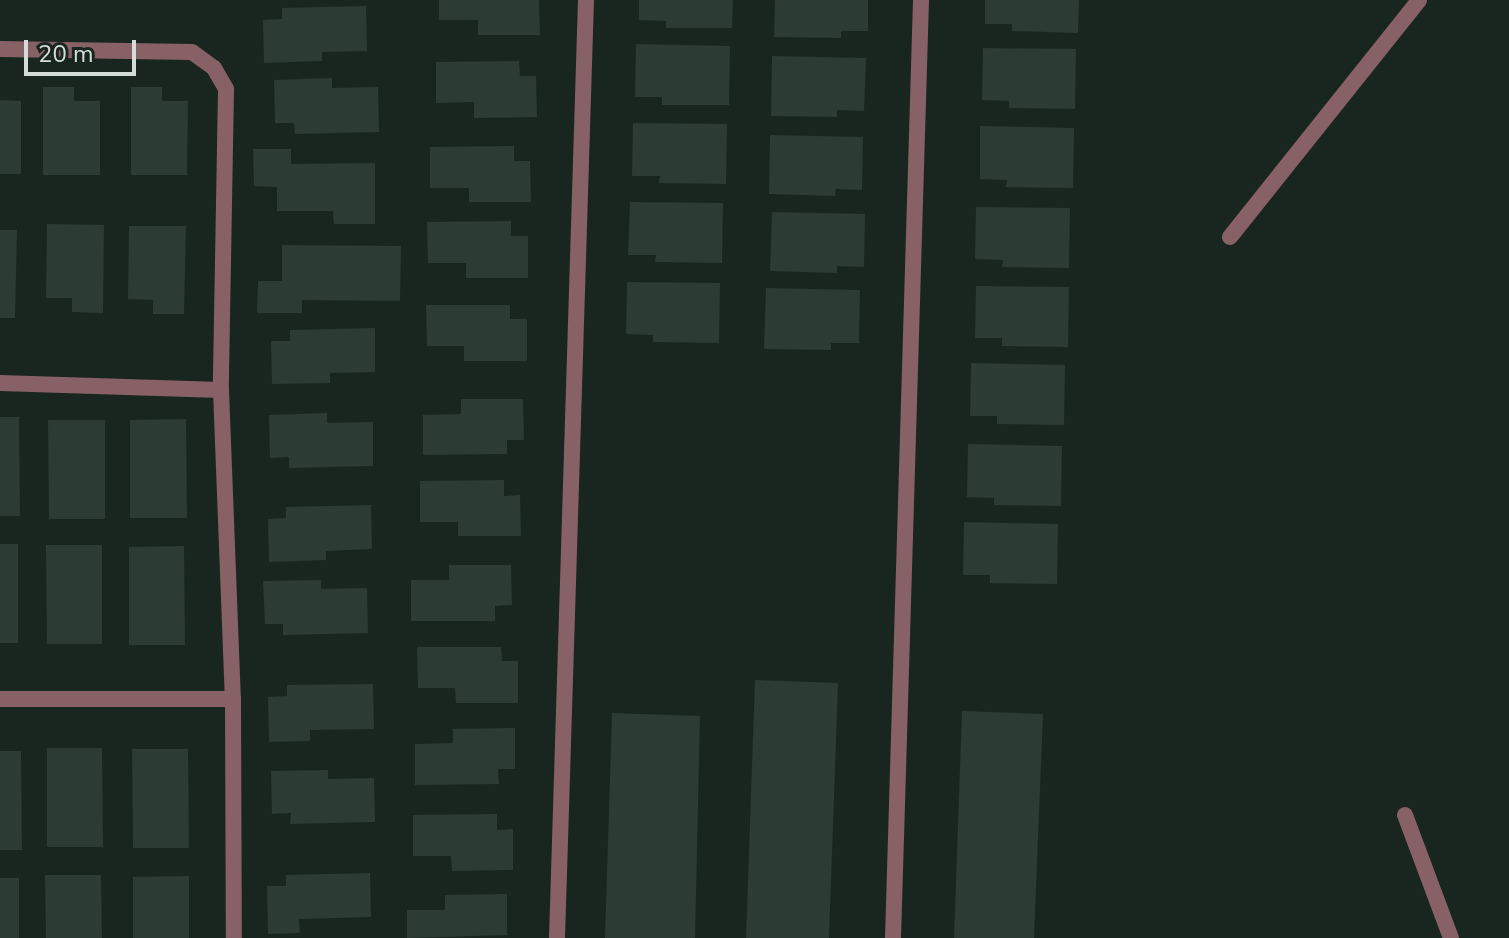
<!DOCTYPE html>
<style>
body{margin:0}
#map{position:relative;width:1509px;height:938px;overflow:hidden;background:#18261f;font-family:"Nunito Sans",sans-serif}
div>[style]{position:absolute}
.building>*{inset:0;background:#2c3b34}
.minor>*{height:16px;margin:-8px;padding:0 8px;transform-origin:8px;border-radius:8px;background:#886166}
span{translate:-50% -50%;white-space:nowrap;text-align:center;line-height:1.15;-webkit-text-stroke:6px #18261f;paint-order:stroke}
.scale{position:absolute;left:24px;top:40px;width:112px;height:36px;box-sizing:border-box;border:4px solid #d3dcd8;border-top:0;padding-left:10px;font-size:24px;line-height:28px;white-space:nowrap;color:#d3dcd8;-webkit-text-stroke:6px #18261f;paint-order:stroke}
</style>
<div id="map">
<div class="building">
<i style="clip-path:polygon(439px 0,539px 0,540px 35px,478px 35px,478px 20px,439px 20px)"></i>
<i style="clip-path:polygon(639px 0,733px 0,732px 28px,666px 28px,666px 21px,639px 20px)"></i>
<i style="clip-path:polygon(775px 0,868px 0,868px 31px,841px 31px,841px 38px,774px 37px)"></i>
<i style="clip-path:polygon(985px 0,1079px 0,1078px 33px,1012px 31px,1012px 24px,985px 24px)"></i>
<i style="clip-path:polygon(366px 6px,367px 51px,322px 52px,322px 61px,264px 63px,263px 20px,282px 19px,282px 8px)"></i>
<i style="clip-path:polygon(636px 44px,730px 46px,729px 105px,662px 105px,662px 97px,635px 97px)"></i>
<i style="clip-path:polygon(983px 48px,1076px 49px,1075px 109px,1009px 108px,1009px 101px,982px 100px)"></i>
<i style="clip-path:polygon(772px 56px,866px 58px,864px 111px,837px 110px,837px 117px,771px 116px)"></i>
<i style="clip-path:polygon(519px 61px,520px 76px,536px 76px,537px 117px,474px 118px,474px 102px,436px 103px,436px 62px)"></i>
<i style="clip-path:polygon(332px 78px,332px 88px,378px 87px,379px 132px,295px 134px,294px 123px,275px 123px,274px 80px)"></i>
<i style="clip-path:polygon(43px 87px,74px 87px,74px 101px,100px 101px,100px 175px,43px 175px)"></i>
<i style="clip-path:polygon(131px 87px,162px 87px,162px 101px,188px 101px,187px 175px,131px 175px)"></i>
<i style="clip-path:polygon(0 100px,21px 101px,21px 174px,0 174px)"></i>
<i style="clip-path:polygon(633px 123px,727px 124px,726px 184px,659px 183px,660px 176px,632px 176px)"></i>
<i style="clip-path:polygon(980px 126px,1074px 128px,1073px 188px,1006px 187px,1007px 180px,980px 179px)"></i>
<i style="clip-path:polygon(770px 135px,863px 137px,862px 190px,836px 189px,835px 196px,769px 194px)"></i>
<i style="clip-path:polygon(514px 146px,514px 161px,530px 161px,531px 202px,469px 202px,469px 188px,430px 188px,430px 147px)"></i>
<i style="clip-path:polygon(253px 149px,291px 149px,291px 164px,375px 163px,375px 224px,334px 224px,333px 211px,277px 211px,277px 187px,254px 186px)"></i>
<i style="clip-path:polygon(630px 202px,723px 203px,722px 263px,655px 262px,656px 255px,628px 255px)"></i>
<i style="clip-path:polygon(976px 207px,1070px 208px,1069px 268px,1002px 267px,1003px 260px,975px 259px)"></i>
<i style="clip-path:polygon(772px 212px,865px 214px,864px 267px,837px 266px,837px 273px,770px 271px)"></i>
<i style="clip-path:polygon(511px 221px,511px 236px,528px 236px,528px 278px,466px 278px,466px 263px,428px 263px,427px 222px)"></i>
<i style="clip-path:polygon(47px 224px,104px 225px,103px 313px,72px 312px,72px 298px,46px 298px)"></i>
<i style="clip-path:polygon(129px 226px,186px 226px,184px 314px,153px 314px,153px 300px,128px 299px)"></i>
<i style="clip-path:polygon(0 230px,17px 230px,15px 318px,0 318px)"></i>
<i style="clip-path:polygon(282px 245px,401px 246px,400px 301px,302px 300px,302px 313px,257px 313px,258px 281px,282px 281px)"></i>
<i style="clip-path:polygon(627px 282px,720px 283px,719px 343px,653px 342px,653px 335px,626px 334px)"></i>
<i style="clip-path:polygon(976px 286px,1069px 287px,1068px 347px,1002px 346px,1002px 338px,975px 338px)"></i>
<i style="clip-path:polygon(766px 288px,860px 290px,859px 343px,831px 343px,831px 350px,764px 349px)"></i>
<i style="clip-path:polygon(426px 305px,510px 305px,510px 319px,527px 319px,527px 361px,464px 361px,464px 346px,427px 346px)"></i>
<i style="clip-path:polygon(375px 328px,375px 372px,330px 373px,330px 383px,272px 384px,271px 341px,290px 341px,290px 330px)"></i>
<i style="clip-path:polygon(971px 363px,1065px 365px,1064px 425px,997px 424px,997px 416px,970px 416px)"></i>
<i style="clip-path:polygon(461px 399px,523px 399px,524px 440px,507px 440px,507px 454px,423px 455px,423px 415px,461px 414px)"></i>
<i style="clip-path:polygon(327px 413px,327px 423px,373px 422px,373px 466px,289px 468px,289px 457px,270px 458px,269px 415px)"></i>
<i style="clip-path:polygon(0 417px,19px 417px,20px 516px,0 516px)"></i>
<i style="clip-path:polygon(186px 419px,187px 518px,130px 518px,130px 420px)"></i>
<i style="clip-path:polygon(48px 420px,105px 420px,105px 519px,49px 519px)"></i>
<i style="clip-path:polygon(968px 444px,1062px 446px,1061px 506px,994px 505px,994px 498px,967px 497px)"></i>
<i style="clip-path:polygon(504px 480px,504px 496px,520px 495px,521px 536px,458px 536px,458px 522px,420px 522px,420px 481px)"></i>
<i style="clip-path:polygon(371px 505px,372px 549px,326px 551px,326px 560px,269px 562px,268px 519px,286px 518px,286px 507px)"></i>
<i style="clip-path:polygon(964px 522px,1058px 524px,1057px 584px,990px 583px,990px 575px,963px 575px)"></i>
<i style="clip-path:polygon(0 544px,18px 544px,18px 643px,0 643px)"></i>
<i style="clip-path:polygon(46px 545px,102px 545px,102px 644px,47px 644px)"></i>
<i style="clip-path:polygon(184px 546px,185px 645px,129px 645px,129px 547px)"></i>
<i style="clip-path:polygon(449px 565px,511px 565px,512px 605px,495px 606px,495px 621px,411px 621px,411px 580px,449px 580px)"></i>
<i style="clip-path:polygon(321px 580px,321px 589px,367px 588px,368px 633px,283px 635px,283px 624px,265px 624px,263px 581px)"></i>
<i style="clip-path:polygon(417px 647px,501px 647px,502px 661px,518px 661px,518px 703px,456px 703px,455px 688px,418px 688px)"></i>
<i style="clip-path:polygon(755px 680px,838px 683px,829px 938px,746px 938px)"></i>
<i style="clip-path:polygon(373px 684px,374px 729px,310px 730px,310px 741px,269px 742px,268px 697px,287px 696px,287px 685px)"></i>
<i style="clip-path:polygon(962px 711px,1043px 714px,1034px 938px,954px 938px)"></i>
<i style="clip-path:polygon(612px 713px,700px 716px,695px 938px,605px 938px)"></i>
<i style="clip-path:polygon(515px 728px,515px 769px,498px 769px,499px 784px,415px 785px,415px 744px,453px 743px,453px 729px)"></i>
<i style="clip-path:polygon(47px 748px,102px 748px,103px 847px,47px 847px)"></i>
<i style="clip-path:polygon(132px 749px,188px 749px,189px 848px,133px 848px)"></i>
<i style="clip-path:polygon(0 751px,21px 751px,22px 850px,0 850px)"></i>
<i style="clip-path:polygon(328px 770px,328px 779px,374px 778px,375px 822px,290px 824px,291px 813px,272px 814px,271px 771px)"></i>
<i style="clip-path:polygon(497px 814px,497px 830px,513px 829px,513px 870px,452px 871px,451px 856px,413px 856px,413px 815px)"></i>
<i style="clip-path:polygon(370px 873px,371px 917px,299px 919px,300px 933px,268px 934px,267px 886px,286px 886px,286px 875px)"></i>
<i style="clip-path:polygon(45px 875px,101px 875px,102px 938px,46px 938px)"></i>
<i style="clip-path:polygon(189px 876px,189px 938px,133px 938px,133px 877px)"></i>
<i style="clip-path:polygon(0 878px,19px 878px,19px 938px,0 938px)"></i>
<i style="clip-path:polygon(507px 894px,507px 935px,407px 938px,407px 910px,445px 910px,445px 895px)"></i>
</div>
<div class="minor">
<i style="left:0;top:49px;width:192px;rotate:0.9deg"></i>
<i style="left:192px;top:52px;width:27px;rotate:36deg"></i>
<i style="left:214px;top:68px;width:24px;rotate:60deg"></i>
<i style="left:226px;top:89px;width:301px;rotate:91deg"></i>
<i style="left:221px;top:390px;width:309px;rotate:87.8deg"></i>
<i style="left:233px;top:699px;width:239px;rotate:89.8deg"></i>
<i style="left:1230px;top:237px;width:303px;rotate:-51.4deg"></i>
<i style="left:0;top:383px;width:221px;rotate:1.8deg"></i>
<i style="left:0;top:699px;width:233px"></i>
<i style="left:1405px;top:815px;width:131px;rotate:69.5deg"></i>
<i style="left:557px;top:938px;width:938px;rotate:-88.23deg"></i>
<i style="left:893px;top:938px;width:938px;rotate:-88.29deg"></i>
</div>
<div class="scale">20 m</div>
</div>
